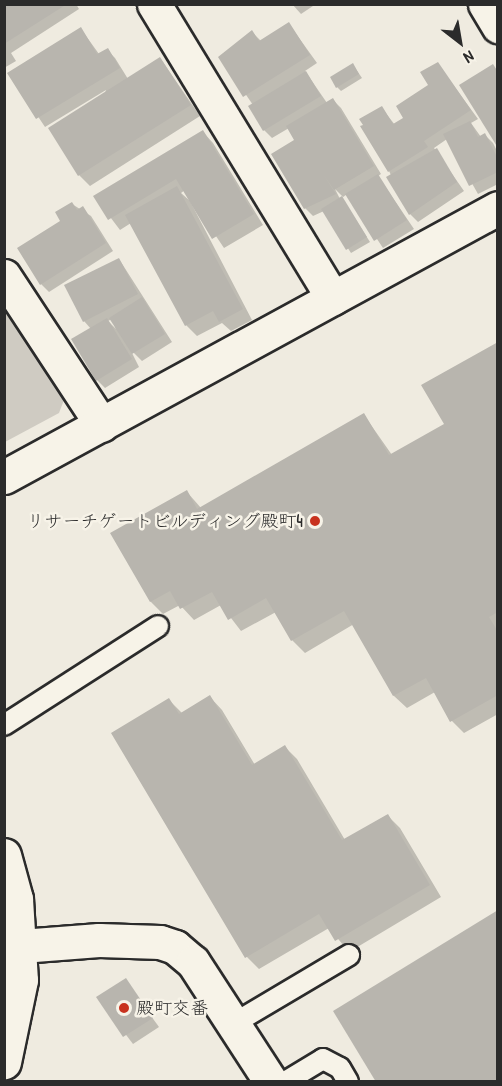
<!DOCTYPE html>
<meta charset="utf-8">
<style>
body{margin:0}
#map{position:relative;width:502px;height:1086px;overflow:hidden;background:#efebe0;font-family:"Patrick Hand","Klee One",sans-serif}
div>[style]{position:absolute}
.green>*{inset:0;background:#cfcbc2}
.shadow>*{inset:0;background:#0003}
.building>*{inset:0;background:#b8b5ae}
.roads{filter:drop-shadow(2px 0 #2b2b2b) drop-shadow(-2px 0 #2b2b2b) drop-shadow(0 2px #2b2b2b) drop-shadow(0 -2px #2b2b2b)}
.lane>*{height:20px;margin:-10px;padding:0 10px;transform-origin:10px;border-radius:10px;background:#f7f3e8}
.street>*{height:33px;margin:-16.5px;padding:0 16.5px;transform-origin:16.5px;border-radius:16.5px;background:#f7f3e8}
.secondary>*{height:33px;margin:-16.5px;padding:0 16.5px;transform-origin:16.5px;border-radius:16.5px;background:#f7f3e8}
.dots>*{width:16px;height:16px;translate:-50% -50%;box-sizing:border-box;border:3px solid #f7f3e8;border-radius:50%}
span{translate:-50% -50%;white-space:nowrap;text-align:center;line-height:1.15;-webkit-text-stroke:5px #f7f3e8;paint-order:stroke}
.poi-label{font-size:18px;color:#2b2b2b}
.right{translate:-100% -50%;text-align:right}
.left{translate:0 -50%;text-align:left}
.frame{position:absolute;inset:0;border:6px solid #2b2b2b;pointer-events:none}
.north{position:absolute;left:430px;top:12px;width:60px;height:60px;-webkit-text-stroke:4px #f7f3e8;paint-order:stroke;rotate:149deg;font-size:16px;font-weight:700;line-height:24px;text-align:center;color:#2b2b2b}
.north::after{content:'';display:block;margin:auto;width:21px;height:27px;background:#2b2b2b;clip-path:polygon(50% 0,100% 100%,50% 72%,0 100%)}
</style>
<div id="map">
<div class="green">
<i style="clip-path:polygon(4px 308px,64px 400px,59px 413px,5px 442px)"></i>
</div>
<div class="shadow">
<i style="clip-path:polygon(4px 4px,76px 4px,79px 9px,11px 53px,16px 61px,4px 68px)"></i>
<i style="clip-path:polygon(292px 4px,316px 4px,301px 14px)"></i>
<i style="clip-path:polygon(evenodd,289px 24px,317px 63px,305px 71px,327px 103px,333px 100px,341px 108px,381px 174px,378px 176px,414px 229px,383px 248px,347px 194px,342px 198px,370px 242px,351px 253px,324px 211px,313px 216px,305px 208px,296px 140px,289px 128px,272px 138px,264px 130px,253px 105px,220px 57px,252px 32px,261px 41px,289px 24px,335px 189px,343px 197px,340px 199px,335px 189px)"></i>
<i style="clip-path:polygon(81px 29px,99px 54px,107px 50px,115px 58px,128px 79px,160px 58px,200px 116px,90px 186px,79px 175px,106px 90px,45px 127px,9px 73px)"></i>
<i style="clip-path:polygon(438px 64px,478px 119px,471px 123px,481px 137px,485px 135px,493px 143px,498px 153px,498px 184px,478px 194px,447px 139px,434px 148px,464px 191px,418px 222px,410px 214px,389px 171px,381px 107px,395px 125px,405px 119px,430px 86px)"></i>
<i style="clip-path:polygon(353px 65px,362px 78px,341px 91px,337px 87px)"></i>
<i style="clip-path:polygon(203px 132px,213px 143px,263px 225px,224px 248px,185px 190px,181px 193px,190px 201px,252px 320px,231px 331px,222px 323px,197px 336px,186px 325px,131px 223px,120px 230px,95px 197px)"></i>
<i style="clip-path:polygon(72px 204px,91px 216px,113px 251px,49px 292px,41px 284px)"></i>
<i style="clip-path:polygon(evenodd,119px 259px,172px 342px,142px 361px,130px 349px,139px 367px,105px 388px,97px 380px,91px 329px,84px 321px,119px 259px,112px 319px,116px 329px,108px 321px,112px 319px)"></i>
<i style="clip-path:polygon(498px 344px,498px 714px,464px 733px,452px 721px,435px 692px,407px 708px,394px 696px,354px 624px,305px 653px,292px 640px,276px 612px,241px 631px,221px 605px,194px 620px,180px 605px,163px 614px,151px 602px,112px 534px,187px 492px,201px 508px,364px 415px,392px 455px,446px 425px)"></i>
<i style="clip-path:polygon(210px 697px,222px 710px,255px 765px,285px 747px,297px 759px,345px 840px,387px 815px,400px 828px,441px 897px,349px 952px,329px 928px,259px 969px,247px 957px,113px 733px,169px 700px,182px 713px)"></i>
<i style="clip-path:polygon(125px 980px,159px 1027px,133px 1044px,98px 998px)"></i>
</div>
<div class="building">
<i style="clip-path:polygon(4px 4px,67px 4px,4px 44px)"></i>
<i style="clip-path:polygon(289px 22px,310px 55px,243px 97px,218px 57px,252px 30px,259px 41px)"></i>
<i style="clip-path:polygon(81px 27px,97px 54px,108px 48px,120px 68px,36px 119px,7px 73px)"></i>
<i style="clip-path:polygon(160px 57px,191px 105px,78px 176px,48px 128px)"></i>
<i style="clip-path:polygon(438px 62px,471px 110px,424px 141px,428px 147px,388px 172px,360px 126px,363px 125px,359px 119px,382px 106px,393px 124px,403px 118px,396px 106px,428px 85px,420px 72px)"></i>
<i style="clip-path:polygon(353px 63px,359px 74px,336px 88px,330px 77px)"></i>
<i style="clip-path:polygon(493px 64px,498px 72px,498px 148px,459px 85px)"></i>
<i style="clip-path:polygon(306px 71px,321px 96px,263px 131px,248px 106px)"></i>
<i style="clip-path:polygon(333px 98px,374px 166px,334px 190px,323px 174px,336px 194px,304px 209px,271px 154px,294px 140px,286px 126px)"></i>
<i style="clip-path:polygon(470px 121px,478px 137px,485px 133px,498px 159px,498px 172px,469px 186px,443px 134px)"></i>
<i style="clip-path:polygon(203px 130px,254px 214px,212px 239px,176px 179px,108px 220px,93px 196px)"></i>
<i style="clip-path:polygon(437px 148px,457px 182px,409px 215px,386px 177px)"></i>
<i style="clip-path:polygon(378px 174px,407px 220px,374px 241px,345px 194px)"></i>
<i style="clip-path:polygon(177px 186px,243px 309px,219px 322px,213px 311px,185px 326px,125px 215px)"></i>
<i style="clip-path:polygon(342px 196px,367px 237px,346px 250px,321px 209px)"></i>
<i style="clip-path:polygon(72px 202px,77px 210px,83px 206px,106px 243px,40px 285px,17px 248px,60px 221px,55px 212px)"></i>
<i style="clip-path:polygon(119px 258px,138px 294px,83px 322px,64px 285px)"></i>
<i style="clip-path:polygon(142px 297px,165px 334px,132px 354px,109px 318px)"></i>
<i style="clip-path:polygon(107px 318px,132px 359px,96px 381px,71px 339px)"></i>
<i style="clip-path:polygon(498px 342px,498px 612px,489px 617px,498px 632px,498px 695px,450px 722px,426px 678px,393px 696px,344px 611px,291px 641px,266px 598px,228px 620px,212px 592px,180px 609px,170px 591px,150px 602px,110px 533px,187px 490px,197px 509px,364px 413px,389px 455px,444px 424px,421px 385px)"></i>
<i style="clip-path:polygon(210px 695px,252px 765px,285px 745px,342px 840px,388px 814px,430px 885px,335px 941px,319px 914px,245px 958px,111px 733px,169px 698px,179px 714px)"></i>
<i style="clip-path:polygon(498px 910px,498px 1082px,376px 1082px,333px 1011px)"></i>
<i style="clip-path:polygon(126px 978px,153px 1018px,123px 1037px,96px 997px)"></i>
</div>
<div class="roads">
<div class="lane">
<i style="left:4px;top:725px;width:183px;rotate:-32.7deg"></i>
<i style="left:233px;top:1024px;width:135px;rotate:-30.7deg"></i>
<i style="left:285px;top:1082px;width:44px;rotate:-31.2deg"></i>
<i style="left:323px;top:1059px;width:19px;rotate:28deg"></i>
<i style="left:340px;top:1068px;width:16px;rotate:60deg"></i>
</div>
<div class="street">
<i style="left:154px;top:4px;width:344px;rotate:58.7deg"></i>
<i style="left:485px;top:4px;width:26px;rotate:59deg"></i>
<i style="left:4px;top:276px;width:178px;rotate:56.7deg"></i>
<i style="left:21px;top:946px;width:78px;rotate:-4.4deg"></i>
<i style="left:99px;top:940px;width:61px;rotate:1.9deg"></i>
<i style="left:160px;top:942px;width:16px;rotate:18deg"></i>
<i style="left:175px;top:947px;width:23px;rotate:40deg"></i>
<i style="left:193px;top:962px;width:143px;rotate:57deg"></i>
</div>
<div class="secondary">
<i style="left:4px;top:477px;width:562px;rotate:-28.57deg"></i>
<i style="left:4px;top:855px;width:46px;rotate:74.7deg"></i>
<i style="left:16px;top:899px;width:81px;rotate:86.5deg"></i>
<i style="left:21px;top:980px;width:84px;rotate:101.7deg"></i>
</div>
</div>
<div class="dots">
<i style="left:315px;top:521px;background:#c8321e"></i>
<i style="left:124px;top:1008px;background:#c8321e"></i>
</div>
<div class="poi-label">
<span class="right" style="left:303px;top:521px">リサーチゲートビルディング殿町4</span>
<span class="left" style="left:136px;top:1008px">殿町交番</span>
</div>
<div class="frame"></div>
<div class="north">N</div>
</div>
